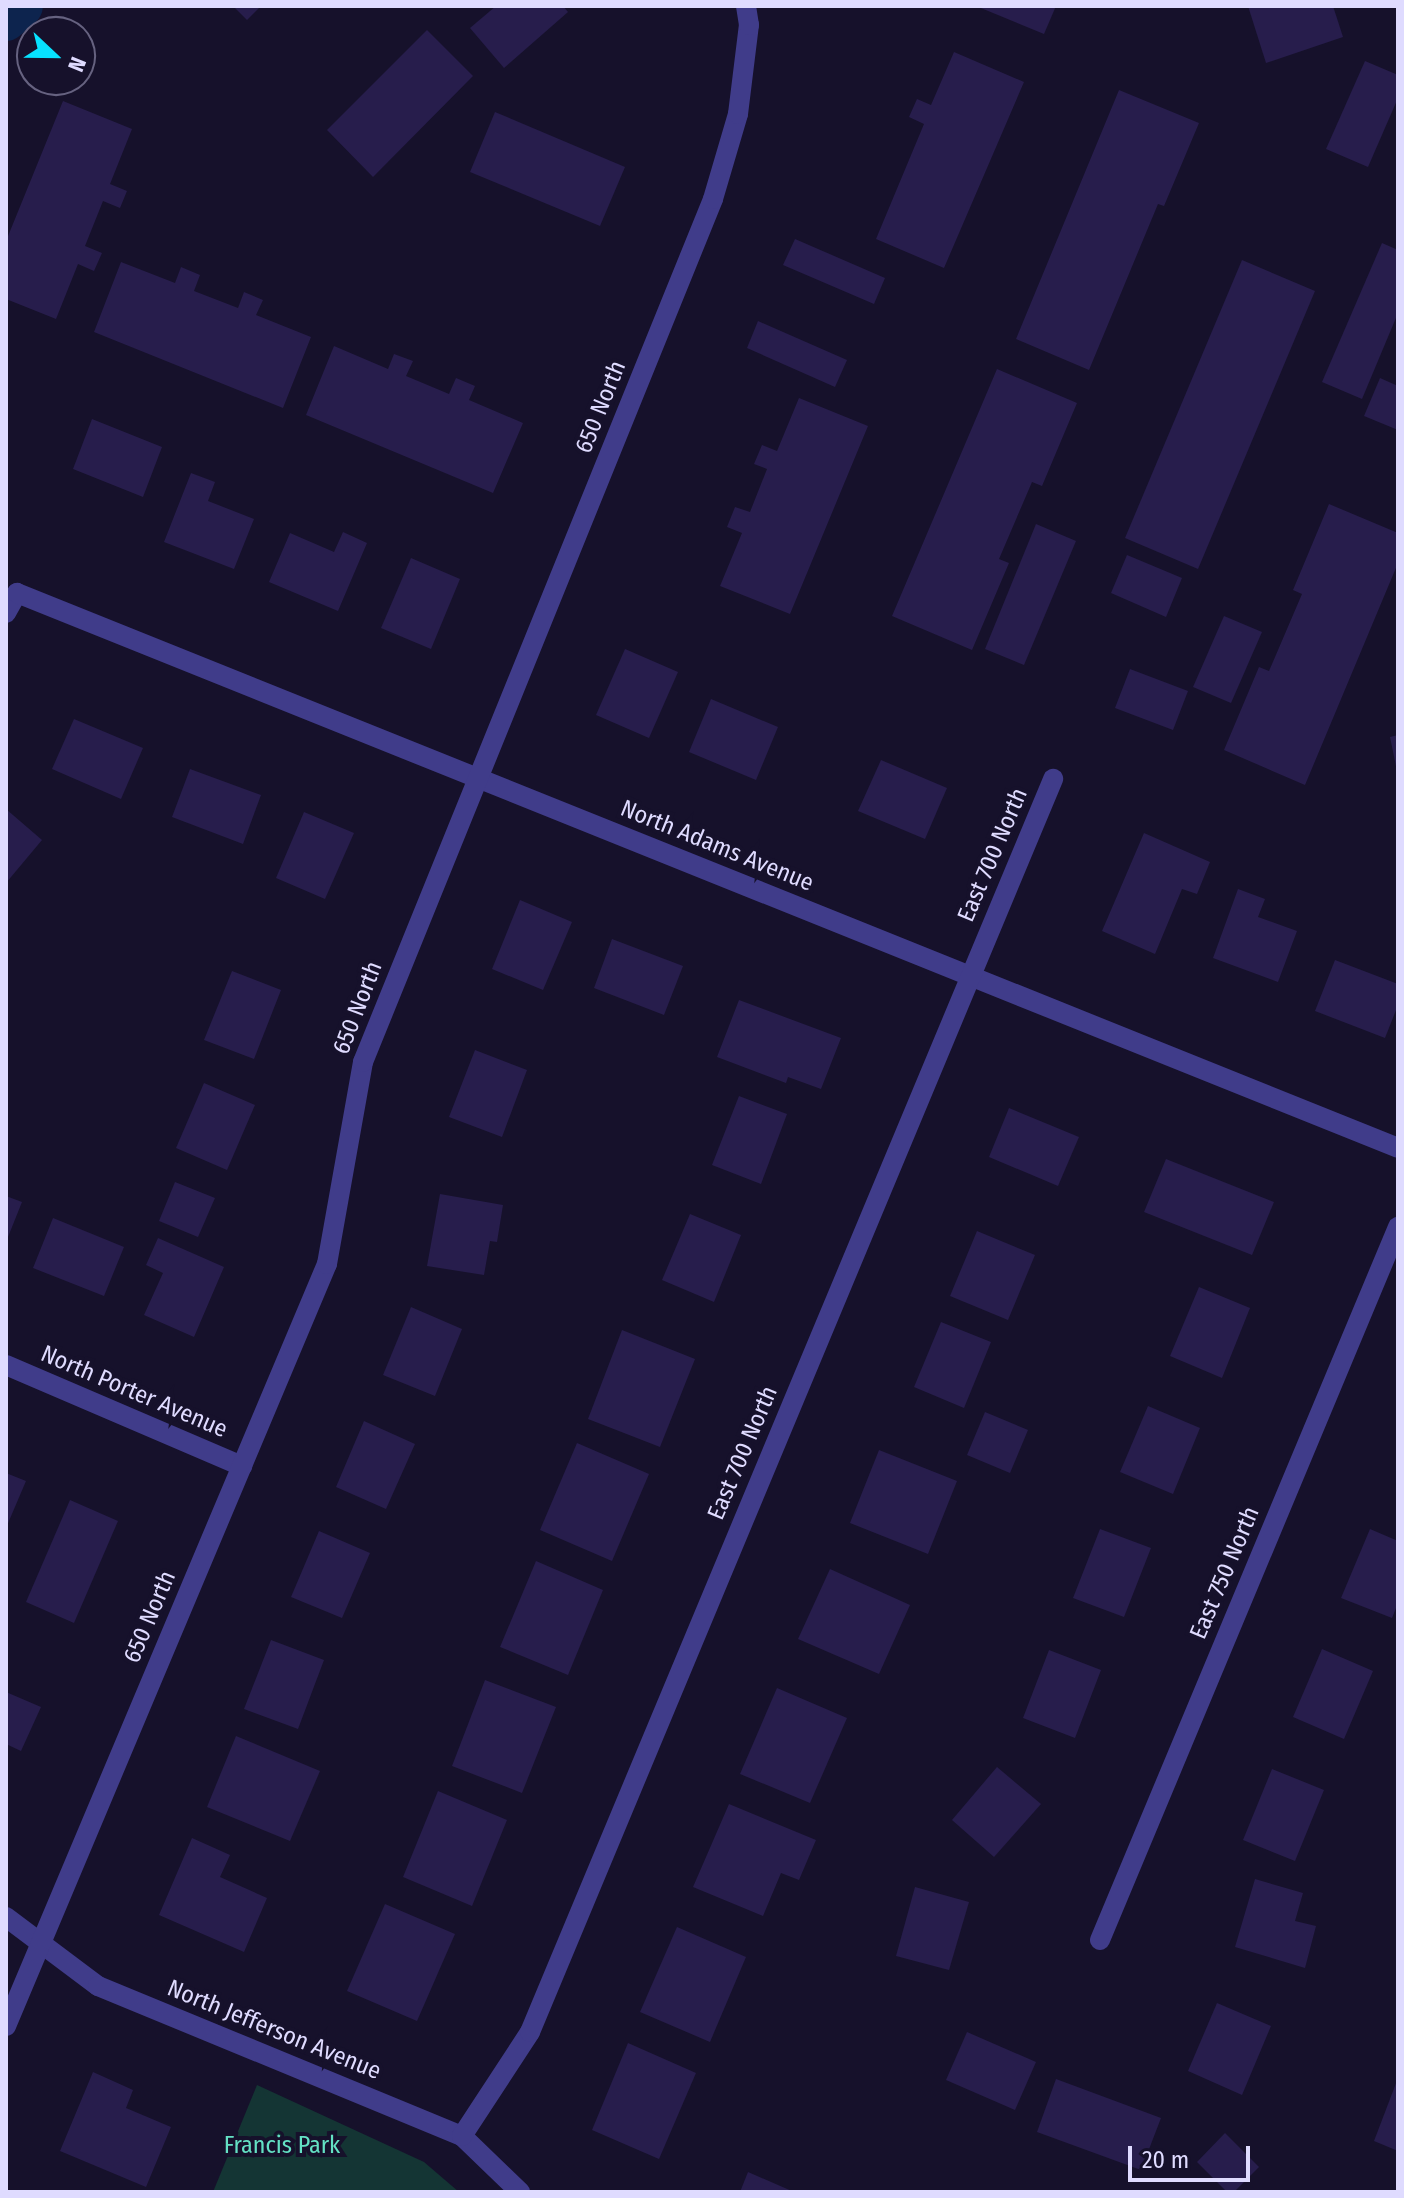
<!DOCTYPE html>
<style>
body{margin:0}
#map{position:relative;width:1404px;height:2198px;overflow:hidden;background:#16112b;font-family:"Fira Sans Condensed",sans-serif}
div>[style]{position:absolute}
.green>*{inset:0;background:#143534}
.canal>*{height:42px;margin:-21px;padding:0 21px;transform-origin:21px;border-radius:21px;background:#0d244e}
.building>*{inset:0;background:#271d4c}
.street>*{height:20px;margin:-10px;padding:0 10px;transform-origin:10px;border-radius:10px;background:#403c8a}
span{translate:-50% -50%;white-space:nowrap;text-align:center;line-height:1.15;-webkit-text-stroke:8px #16112b;paint-order:stroke}
.street-label{font-size:24px;color:#dfdbff}
.park-label{font-size:24px;color:#64e1c4}
.frame{position:absolute;inset:0;border:8px solid #dfdbff;pointer-events:none}
.north{position:absolute;left:16px;top:16px;width:80px;height:80px;box-sizing:border-box;background:#16112b;border:2px solid #666280;border-radius:50%;rotate:112deg;font-size:22px;font-weight:700;line-height:32px;text-align:center;color:#dfdbff}
.north::after{content:'';display:block;margin:auto;width:28px;height:36px;background:#07e2ff;clip-path:polygon(50% 0,100% 100%,50% 72%,0 100%)}
.scale{position:absolute;left:1128px;top:2146px;width:122px;height:36px;box-sizing:border-box;border:4px solid #dfdbff;border-top:0;padding-left:10px;font-size:24px;line-height:28px;white-space:nowrap;color:#dfdbff;-webkit-text-stroke:6px #16112b;paint-order:stroke}
</style>
<div id="map">
<div class="green">
<i style="clip-path:polygon(257px 2085px,424px 2162px,459px 2192px,213px 2192px)"></i>
</div>
<div class="canal">
<i style="left:6px;top:20px;width:21px;rotate:-41deg"></i>
</div>
<div class="building">
<i style="clip-path:polygon(233px 6px,261px 6px,247px 20px)"></i>
<i style="clip-path:polygon(496px 6px,563px 6px,568px 12px,504px 68px,470px 28px)"></i>
<i style="clip-path:polygon(976px 6px,1056px 6px,1044px 34px)"></i>
<i style="clip-path:polygon(1248px 6px,1333px 6px,1343px 37px,1266px 63px)"></i>
<i style="clip-path:polygon(427px 30px,473px 76px,373px 177px,327px 130px)"></i>
<i style="clip-path:polygon(954px 52px,1024px 82px,944px 268px,876px 239px,924px 124px,909px 117px,917px 99px,931px 105px)"></i>
<i style="clip-path:polygon(1365px 61px,1398px 75px,1398px 98px,1368px 167px,1326px 149px)"></i>
<i style="clip-path:polygon(1119px 90px,1199px 123px,1164px 206px,1158px 204px,1089px 370px,1016px 339px)"></i>
<i style="clip-path:polygon(63px 101px,132px 129px,110px 184px,127px 191px,120px 208px,103px 201px,85px 246px,102px 253px,94px 271px,78px 264px,56px 319px,6px 299px,6px 241px)"></i>
<i style="clip-path:polygon(495px 112px,625px 167px,600px 226px,470px 172px)"></i>
<i style="clip-path:polygon(795px 239px,885px 278px,874px 304px,783px 265px)"></i>
<i style="clip-path:polygon(1382px 243px,1398px 250px,1398px 313px,1362px 399px,1322px 382px)"></i>
<i style="clip-path:polygon(1242px 260px,1315px 291px,1198px 569px,1125px 538px)"></i>
<i style="clip-path:polygon(121px 262px,175px 283px,181px 267px,200px 275px,194px 291px,238px 308px,244px 292px,263px 300px,256px 315px,311px 337px,283px 408px,94px 332px)"></i>
<i style="clip-path:polygon(758px 321px,847px 360px,835px 387px,747px 348px)"></i>
<i style="clip-path:polygon(334px 346px,388px 369px,394px 354px,413px 361px,406px 376px,449px 394px,456px 378px,475px 386px,469px 400px,523px 423px,493px 493px,306px 415px)"></i>
<i style="clip-path:polygon(997px 369px,1077px 403px,1042px 486px,1032px 482px,999px 559px,1009px 563px,972px 650px,892px 616px)"></i>
<i style="clip-path:polygon(1380px 378px,1398px 386px,1398px 430px,1364px 416px)"></i>
<i style="clip-path:polygon(799px 398px,868px 426px,790px 614px,720px 586px,742px 533px,727px 527px,735px 507px,750px 512px,767px 469px,754px 464px,762px 445px,777px 451px)"></i>
<i style="clip-path:polygon(92px 419px,162px 447px,143px 497px,73px 469px)"></i>
<i style="clip-path:polygon(191px 473px,215px 482px,208px 501px,254px 519px,234px 569px,164px 542px)"></i>
<i style="clip-path:polygon(1329px 504px,1398px 533px,1398px 563px,1305px 785px,1224px 750px,1259px 667px,1269px 671px,1302px 594px,1293px 590px)"></i>
<i style="clip-path:polygon(1036px 524px,1076px 541px,1024px 665px,985px 649px)"></i>
<i style="clip-path:polygon(343px 532px,367px 543px,338px 611px,269px 582px,290px 533px,334px 552px)"></i>
<i style="clip-path:polygon(1127px 555px,1182px 578px,1166px 617px,1111px 593px)"></i>
<i style="clip-path:polygon(411px 558px,460px 579px,431px 649px,381px 628px)"></i>
<i style="clip-path:polygon(1224px 616px,1262px 632px,1231px 703px,1193px 687px)"></i>
<i style="clip-path:polygon(625px 649px,678px 672px,649px 738px,596px 715px)"></i>
<i style="clip-path:polygon(1130px 669px,1188px 691px,1173px 730px,1115px 708px)"></i>
<i style="clip-path:polygon(711px 699px,778px 727px,756px 780px,689px 752px)"></i>
<i style="clip-path:polygon(74px 719px,143px 748px,121px 799px,52px 769px)"></i>
<i style="clip-path:polygon(1398px 735px,1398px 770px,1397px 771px,1390px 737px)"></i>
<i style="clip-path:polygon(881px 760px,947px 788px,925px 839px,858px 811px)"></i>
<i style="clip-path:polygon(190px 769px,261px 795px,243px 844px,172px 817px)"></i>
<i style="clip-path:polygon(6px 809px,42px 840px,6px 883px)"></i>
<i style="clip-path:polygon(304px 812px,354px 833px,325px 899px,276px 878px)"></i>
<i style="clip-path:polygon(1144px 833px,1210px 862px,1197px 894px,1182px 889px,1155px 954px,1102px 931px)"></i>
<i style="clip-path:polygon(1238px 889px,1265px 899px,1258px 917px,1297px 931px,1278px 982px,1213px 958px)"></i>
<i style="clip-path:polygon(520px 900px,572px 922px,543px 990px,492px 969px)"></i>
<i style="clip-path:polygon(612px 939px,683px 966px,664px 1015px,594px 988px)"></i>
<i style="clip-path:polygon(1335px 960px,1398px 984px,1398px 1005px,1385px 1038px,1315px 1011px)"></i>
<i style="clip-path:polygon(232px 971px,281px 990px,254px 1059px,204px 1040px)"></i>
<i style="clip-path:polygon(739px 1000px,841px 1038px,821px 1089px,788px 1077px,786px 1083px,717px 1057px)"></i>
<i style="clip-path:polygon(475px 1050px,527px 1070px,502px 1137px,449px 1117px)"></i>
<i style="clip-path:polygon(204px 1083px,255px 1105px,227px 1170px,176px 1148px)"></i>
<i style="clip-path:polygon(739px 1096px,787px 1114px,761px 1184px,712px 1165px)"></i>
<i style="clip-path:polygon(1009px 1108px,1079px 1137px,1058px 1186px,989px 1157px)"></i>
<i style="clip-path:polygon(1166px 1159px,1274px 1202px,1252px 1255px,1144px 1212px)"></i>
<i style="clip-path:polygon(175px 1182px,215px 1198px,198px 1237px,159px 1221px)"></i>
<i style="clip-path:polygon(440px 1194px,503px 1205px,497px 1242px,490px 1241px,484px 1275px,427px 1266px)"></i>
<i style="clip-path:polygon(6px 1196px,22px 1202px,6px 1242px)"></i>
<i style="clip-path:polygon(690px 1214px,741px 1235px,714px 1302px,662px 1280px)"></i>
<i style="clip-path:polygon(53px 1218px,124px 1247px,104px 1296px,33px 1268px)"></i>
<i style="clip-path:polygon(977px 1231px,1035px 1255px,1008px 1320px,950px 1296px)"></i>
<i style="clip-path:polygon(158px 1238px,224px 1267px,194px 1337px,144px 1315px,163px 1273px,146px 1265px)"></i>
<i style="clip-path:polygon(1199px 1287px,1250px 1308px,1222px 1378px,1170px 1356px)"></i>
<i style="clip-path:polygon(411px 1307px,462px 1329px,435px 1396px,383px 1375px)"></i>
<i style="clip-path:polygon(941px 1322px,991px 1342px,964px 1408px,914px 1387px)"></i>
<i style="clip-path:polygon(622px 1330px,695px 1359px,660px 1447px,588px 1419px)"></i>
<i style="clip-path:polygon(1148px 1406px,1200px 1428px,1173px 1494px,1120px 1472px)"></i>
<i style="clip-path:polygon(985px 1412px,1028px 1430px,1010px 1473px,967px 1455px)"></i>
<i style="clip-path:polygon(364px 1421px,415px 1444px,386px 1509px,336px 1487px)"></i>
<i style="clip-path:polygon(577px 1443px,649px 1474px,612px 1561px,540px 1530px)"></i>
<i style="clip-path:polygon(879px 1450px,957px 1481px,928px 1554px,850px 1523px)"></i>
<i style="clip-path:polygon(6px 1473px,26px 1481px,6px 1528px)"></i>
<i style="clip-path:polygon(70px 1500px,118px 1521px,74px 1623px,26px 1602px)"></i>
<i style="clip-path:polygon(1100px 1529px,1151px 1548px,1124px 1617px,1073px 1598px)"></i>
<i style="clip-path:polygon(1370px 1529px,1398px 1541px,1398px 1603px,1392px 1618px,1341px 1598px)"></i>
<i style="clip-path:polygon(319px 1531px,370px 1553px,342px 1618px,291px 1597px)"></i>
<i style="clip-path:polygon(536px 1561px,603px 1590px,568px 1675px,500px 1647px)"></i>
<i style="clip-path:polygon(830px 1569px,910px 1605px,879px 1674px,798px 1639px)"></i>
<i style="clip-path:polygon(271px 1640px,324px 1660px,298px 1729px,244px 1709px)"></i>
<i style="clip-path:polygon(1322px 1649px,1373px 1671px,1344px 1739px,1293px 1717px)"></i>
<i style="clip-path:polygon(1049px 1650px,1101px 1670px,1075px 1738px,1023px 1718px)"></i>
<i style="clip-path:polygon(485px 1680px,556px 1707px,522px 1793px,452px 1766px)"></i>
<i style="clip-path:polygon(777px 1688px,847px 1718px,810px 1803px,740px 1774px)"></i>
<i style="clip-path:polygon(6px 1692px,41px 1707px,21px 1751px,6px 1744px)"></i>
<i style="clip-path:polygon(236px 1736px,320px 1771px,290px 1841px,207px 1807px)"></i>
<i style="clip-path:polygon(997px 1767px,1041px 1804px,994px 1857px,952px 1820px)"></i>
<i style="clip-path:polygon(1272px 1769px,1324px 1790px,1295px 1861px,1243px 1840px)"></i>
<i style="clip-path:polygon(438px 1791px,507px 1820px,472px 1906px,403px 1877px)"></i>
<i style="clip-path:polygon(729px 1804px,816px 1840px,799px 1880px,781px 1873px,763px 1916px,693px 1887px)"></i>
<i style="clip-path:polygon(192px 1838px,230px 1855px,220px 1877px,267px 1898px,244px 1952px,159px 1915px)"></i>
<i style="clip-path:polygon(1255px 1879px,1303px 1893px,1295px 1921px,1316px 1926px,1305px 1968px,1235px 1947px)"></i>
<i style="clip-path:polygon(915px 1887px,969px 1902px,949px 1970px,896px 1956px)"></i>
<i style="clip-path:polygon(385px 1904px,455px 1934px,417px 2021px,347px 1991px)"></i>
<i style="clip-path:polygon(677px 1927px,746px 1957px,710px 2042px,640px 2012px)"></i>
<i style="clip-path:polygon(1217px 2003px,1271px 2026px,1242px 2095px,1188px 2071px)"></i>
<i style="clip-path:polygon(967px 2032px,1036px 2062px,1015px 2110px,946px 2080px)"></i>
<i style="clip-path:polygon(628px 2043px,696px 2073px,659px 2159px,592px 2130px)"></i>
<i style="clip-path:polygon(93px 2072px,133px 2090px,126px 2108px,171px 2127px,146px 2187px,60px 2151px)"></i>
<i style="clip-path:polygon(1398px 2078px,1398px 2151px,1374px 2141px)"></i>
<i style="clip-path:polygon(1056px 2079px,1161px 2118px,1141px 2170px,1037px 2132px)"></i>
<i style="clip-path:polygon(1225px 2133px,1259px 2167px,1234px 2192px,1227px 2192px,1197px 2162px)"></i>
<i style="clip-path:polygon(748px 2172px,794px 2192px,740px 2192px)"></i>
</div>
<div class="street">
<i style="left:6px;top:613px;width:23px;rotate:-61deg"></i>
<i style="left:17px;top:593px;width:1488px;rotate:21.89deg"></i>
<i style="left:6px;top:1365px;width:257px;rotate:23.2deg"></i>
<i style="left:6px;top:1917px;width:115px;rotate:36.9deg"></i>
<i style="left:98px;top:1986px;width:394px;rotate:22.4deg"></i>
<i style="left:462px;top:2136px;width:81px;rotate:44deg"></i>
<i style="left:1100px;top:1940px;width:773px;rotate:-67.32deg"></i>
<i style="left:6px;top:2026px;width:827px;rotate:-67.16deg"></i>
<i style="left:327px;top:1264px;width:205px;rotate:-79.9deg"></i>
<i style="left:363px;top:1062px;width:931px;rotate:-67.92deg"></i>
<i style="left:713px;top:199px;width:89px;rotate:-73.6deg"></i>
<i style="left:738px;top:114px;width:90px;rotate:-83deg"></i>
<i style="left:749px;top:25px;width:19px;rotate:-99deg"></i>
<i style="left:462px;top:2136px;width:124px;rotate:-56.8deg"></i>
<i style="left:530px;top:2032px;width:1358px;rotate:-67.34deg"></i>
</div>
<div class="street-label">
<span style="left:601px;top:407px;rotate:-68deg">650 North</span>
<span style="left:717px;top:846px;rotate:22deg">North Adams Avenue</span>
<span style="left:993px;top:855px;rotate:-67deg">East 700 North</span>
<span style="left:358px;top:1008px;rotate:-69deg">650 North</span>
<span style="left:134px;top:1392px;rotate:23deg">North Porter Avenue</span>
<span style="left:743px;top:1453px;rotate:-67deg">East 700 North</span>
<span style="left:1225px;top:1573px;rotate:-67deg">East 750 North</span>
<span style="left:150px;top:1617px;rotate:-67deg">650 North</span>
<span style="left:274px;top:2030px;rotate:22deg">North Jefferson Avenue</span>
</div>
<div class="park-label">
<span style="left:282px;top:2146px">Francis Park</span>
</div>
<div class="frame"></div>
<div class="north">N</div>
<div class="scale">20 m</div>
</div>
